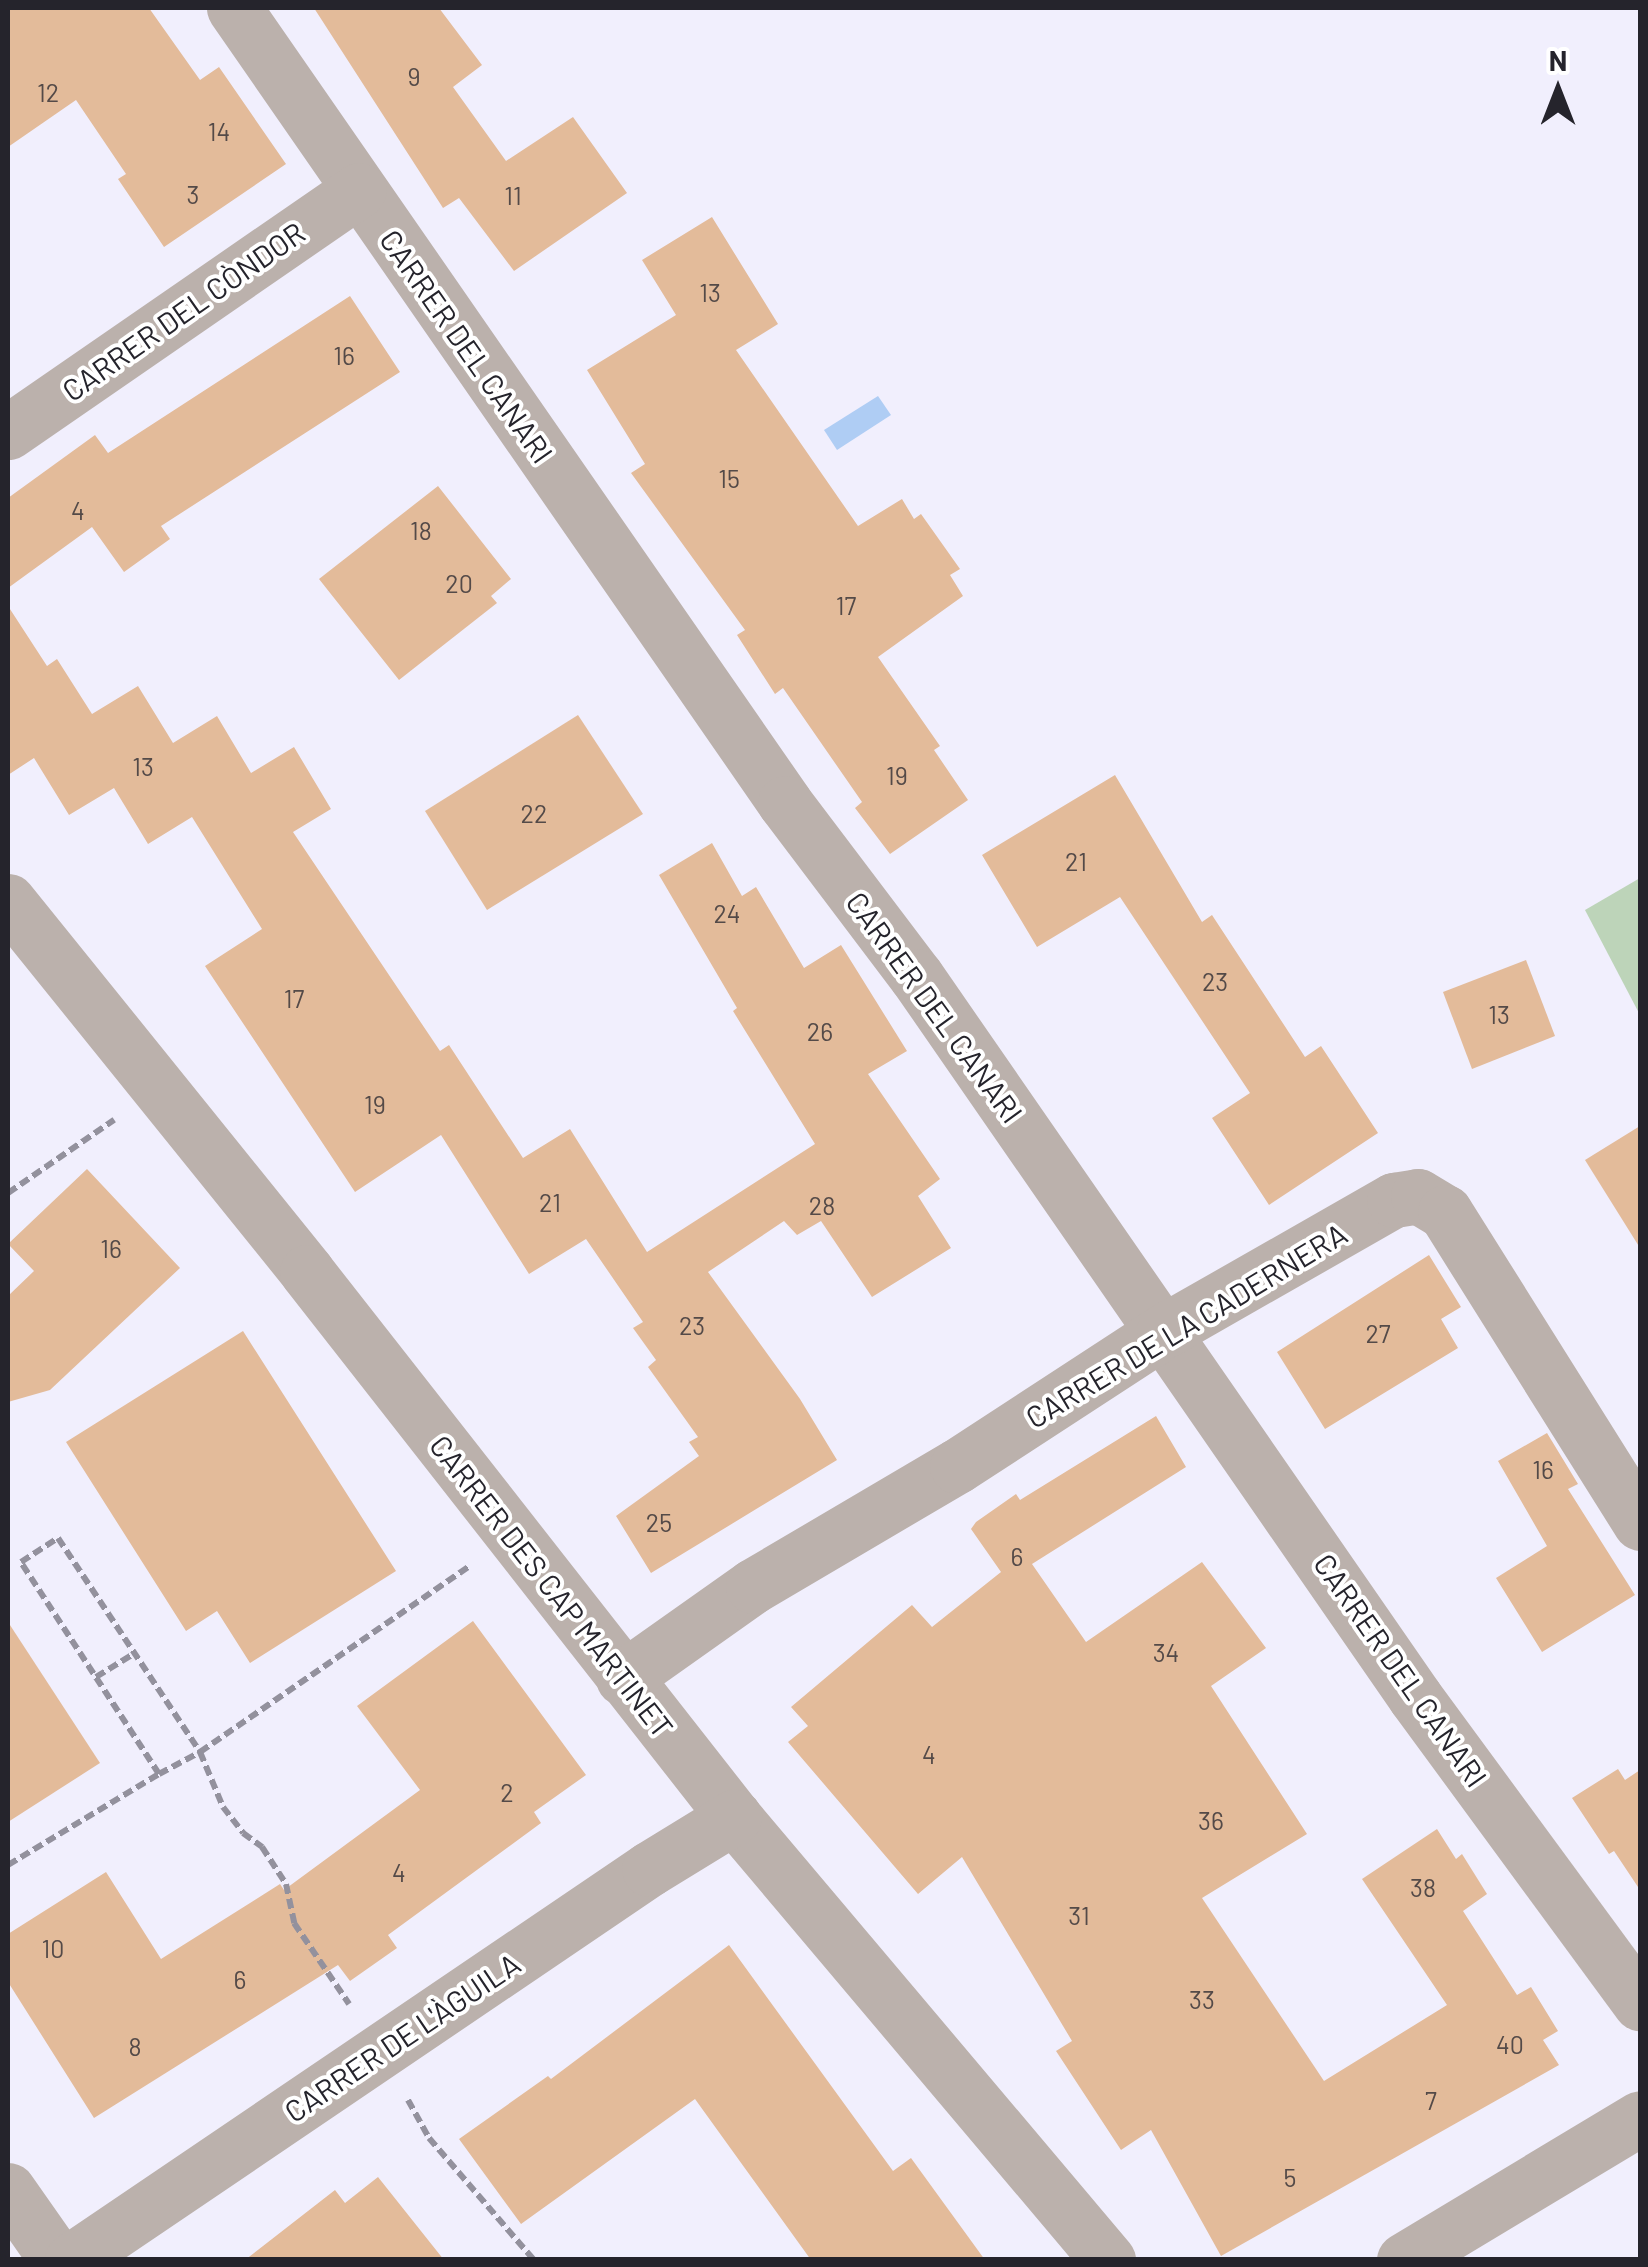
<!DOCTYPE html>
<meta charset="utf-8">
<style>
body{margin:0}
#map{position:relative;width:1648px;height:2267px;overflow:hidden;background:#f1effd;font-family:Barlow,sans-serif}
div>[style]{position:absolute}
.green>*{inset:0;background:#bdd4b9}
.water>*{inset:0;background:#afcdf4}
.building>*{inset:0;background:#e3bb9a}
.path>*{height:6px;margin-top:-3px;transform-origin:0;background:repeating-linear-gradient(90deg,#93919d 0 10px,transparent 0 15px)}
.minor>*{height:55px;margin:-27.5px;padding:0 27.5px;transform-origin:27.5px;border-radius:27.5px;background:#bbb1ac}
span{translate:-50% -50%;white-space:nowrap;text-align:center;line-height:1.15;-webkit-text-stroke:8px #fff;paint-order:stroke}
.number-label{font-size:25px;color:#544a48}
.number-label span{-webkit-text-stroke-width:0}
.street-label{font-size:30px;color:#25242c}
.frame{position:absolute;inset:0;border:10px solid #25242c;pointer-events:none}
.north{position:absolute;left:1508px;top:40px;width:100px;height:100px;-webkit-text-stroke:8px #fff;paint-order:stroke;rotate:0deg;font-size:28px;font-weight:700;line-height:40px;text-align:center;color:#25242c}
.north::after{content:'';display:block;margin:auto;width:35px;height:45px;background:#25242c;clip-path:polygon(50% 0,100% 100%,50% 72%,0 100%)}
</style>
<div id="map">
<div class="green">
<i style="clip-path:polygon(1640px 878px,1640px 1015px,1585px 910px)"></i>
</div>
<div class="water">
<i style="clip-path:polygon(878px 396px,891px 415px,837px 450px,824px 430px)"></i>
</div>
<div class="building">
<i style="clip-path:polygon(8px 8px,149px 8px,200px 80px,219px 67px,286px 164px,164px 247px,118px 179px,126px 174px,76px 100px,8px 147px)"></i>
<i style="clip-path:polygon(314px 8px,439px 8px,482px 65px,453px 87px,506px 161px,573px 117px,627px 193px,514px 271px,459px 198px,443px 208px)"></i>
<i style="clip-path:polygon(712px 217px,778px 324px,736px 350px,858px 526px,902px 499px,914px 519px,921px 514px,960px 569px,950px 575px,963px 596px,878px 657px,940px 746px,934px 750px,968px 800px,890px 854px,855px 808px,862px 802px,783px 688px,775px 694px,737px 635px,745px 630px,631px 473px,645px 464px,587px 370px,676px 315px,642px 260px)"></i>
<i style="clip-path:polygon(350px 296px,400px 372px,161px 526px,170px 539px,124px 572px,92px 527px,8px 588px,8px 498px,95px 435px,108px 453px)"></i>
<i style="clip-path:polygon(438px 486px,511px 579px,491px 596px,497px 603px,399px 680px,319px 579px)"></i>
<i style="clip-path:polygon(8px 606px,47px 666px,57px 659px,92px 714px,138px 686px,173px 743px,217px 716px,251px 773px,294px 747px,331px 809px,293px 832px,440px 1051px,449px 1045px,523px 1158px,570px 1129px,647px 1252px,815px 1144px,733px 1011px,737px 1008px,659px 875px,712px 843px,742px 896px,756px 887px,804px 968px,841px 945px,907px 1051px,868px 1074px,940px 1179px,918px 1196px,951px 1248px,872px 1297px,821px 1221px,797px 1235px,784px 1221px,708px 1272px,800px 1399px,837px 1460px,651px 1573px,616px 1516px,699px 1456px,689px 1442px,698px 1437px,648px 1367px,656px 1360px,633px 1328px,643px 1322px,586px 1239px,529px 1274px,441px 1135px,355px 1192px,205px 966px,262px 929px,192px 817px,148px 844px,114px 788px,69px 815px,34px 758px,8px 775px)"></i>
<i style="clip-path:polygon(578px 715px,643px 814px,487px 910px,425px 811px)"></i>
<i style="clip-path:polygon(1115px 775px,1202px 922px,1212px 915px,1305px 1057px,1321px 1046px,1378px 1133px,1269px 1205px,1212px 1118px,1250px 1093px,1120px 897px,1037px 947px,982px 855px)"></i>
<i style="clip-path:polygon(1526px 960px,1555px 1036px,1472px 1069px,1443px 992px)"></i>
<i style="clip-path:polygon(1640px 1126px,1640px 1248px,1585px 1160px)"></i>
<i style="clip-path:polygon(87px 1169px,180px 1268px,50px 1390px,8px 1402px,8px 1296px,34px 1271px,8px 1244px)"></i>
<i style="clip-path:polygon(1429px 1255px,1461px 1307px,1441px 1319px,1458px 1348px,1325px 1429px,1277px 1352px)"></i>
<i style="clip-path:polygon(243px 1331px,396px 1571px,250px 1663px,217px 1611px,186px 1631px,66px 1442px)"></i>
<i style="clip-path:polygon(1156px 1416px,1186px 1467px,1032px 1564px,1086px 1642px,1202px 1562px,1266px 1648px,1211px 1686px,1307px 1834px,1202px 1898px,1324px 2081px,1447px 2005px,1362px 1879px,1437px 1829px,1456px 1859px,1462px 1854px,1487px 1894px,1463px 1911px,1517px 1995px,1531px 1987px,1558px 2031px,1543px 2040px,1559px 2065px,1221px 2256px,1151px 2130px,1121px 2150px,1056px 2051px,1072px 2041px,962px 1857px,918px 1894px,788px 1742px,808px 1726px,791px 1707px,912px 1605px,932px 1627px,1001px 1572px,971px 1529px,976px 1522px,1016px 1494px,1020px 1500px)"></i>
<i style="clip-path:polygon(1547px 1433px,1578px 1484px,1568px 1489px,1635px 1595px,1542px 1652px,1496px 1578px,1547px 1546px,1498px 1461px)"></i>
<i style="clip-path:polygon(473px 1621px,586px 1775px,534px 1812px,541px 1823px,388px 1935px,397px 1948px,350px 1981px,338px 1965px,94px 2118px,8px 1982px,8px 1934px,106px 1872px,161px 1959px,280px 1884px,284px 1890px,420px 1790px,357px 1706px)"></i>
<i style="clip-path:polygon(8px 1622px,100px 1763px,8px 1822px)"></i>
<i style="clip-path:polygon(1618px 1769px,1625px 1780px,1640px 1770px,1640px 1890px,1614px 1851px,1609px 1854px,1572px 1798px)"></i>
<i style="clip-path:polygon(729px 1945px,893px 2171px,911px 2158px,985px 2260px,811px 2260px,695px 2099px,521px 2224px,459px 2139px,548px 2076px,551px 2079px)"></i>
<i style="clip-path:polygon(378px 2177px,444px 2260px,245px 2260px,335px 2190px,345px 2203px)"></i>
</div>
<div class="path">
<i style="left:8px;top:1193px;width:129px;rotate:-34.6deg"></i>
<i style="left:96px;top:1677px;width:46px;rotate:-31.6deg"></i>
<i style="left:159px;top:1774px;width:47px;rotate:-28.2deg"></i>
<i style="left:200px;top:1752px;width:60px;rotate:67.3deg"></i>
<i style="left:223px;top:1807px;width:33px;rotate:52deg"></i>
<i style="left:243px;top:1833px;width:24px;rotate:36deg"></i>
<i style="left:262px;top:1847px;width:44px;rotate:57deg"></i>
<i style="left:286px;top:1884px;width:40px;rotate:78deg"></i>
<i style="left:294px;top:1923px;width:98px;rotate:55.8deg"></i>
<i style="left:8px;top:1865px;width:176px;rotate:-31.1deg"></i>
<i style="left:159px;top:1774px;width:253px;rotate:-123.1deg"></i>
<i style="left:21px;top:1562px;width:44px;rotate:-33deg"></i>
<i style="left:58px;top:1538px;width:257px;rotate:56.4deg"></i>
<i style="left:200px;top:1752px;width:328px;rotate:-34.6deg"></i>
<i style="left:408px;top:2100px;width:43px;rotate:61.1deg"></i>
<i style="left:429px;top:2138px;width:161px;rotate:49.3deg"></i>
</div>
<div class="minor">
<i style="left:234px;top:8px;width:967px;rotate:55.27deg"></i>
<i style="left:785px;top:803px;width:217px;rotate:52.9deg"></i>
<i style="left:916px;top:976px;width:877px;rotate:55.31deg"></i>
<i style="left:1415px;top:1697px;width:380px;rotate:53.7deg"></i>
<i style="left:8px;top:432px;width:426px;rotate:-34.6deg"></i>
<i style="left:8px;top:901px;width:476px;rotate:51.1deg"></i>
<i style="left:307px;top:1272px;width:692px;rotate:51.92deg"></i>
<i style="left:734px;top:1817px;width:580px;rotate:49.83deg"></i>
<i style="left:623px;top:1678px;width:159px;rotate:-35.3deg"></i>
<i style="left:753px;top:1586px;width:237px;rotate:-30.5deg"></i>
<i style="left:957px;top:1466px;width:247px;rotate:-33.1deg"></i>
<i style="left:1164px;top:1331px;width:265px;rotate:-29.7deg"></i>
<i style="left:1394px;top:1200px;width:24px;rotate:-9deg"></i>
<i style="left:1418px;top:1196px;width:31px;rotate:31deg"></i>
<i style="left:1445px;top:1212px;width:367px;rotate:57.9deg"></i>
<i style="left:8px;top:2190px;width:85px;rotate:55deg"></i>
<i style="left:72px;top:2260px;width:697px;rotate:-34.12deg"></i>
<i style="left:649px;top:1869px;width:100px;rotate:-31.5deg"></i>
<i style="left:1404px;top:2260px;width:275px;rotate:-31deg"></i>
</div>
<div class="number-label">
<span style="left:414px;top:76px">9</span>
<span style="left:48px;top:92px">12</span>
<span style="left:219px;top:131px">14</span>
<span style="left:193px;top:194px">3</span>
<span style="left:513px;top:195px">11</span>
<span style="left:710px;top:292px">13</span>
<span style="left:344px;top:355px">16</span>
<span style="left:729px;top:478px">15</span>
<span style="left:78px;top:510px">4</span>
<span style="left:421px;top:530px">18</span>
<span style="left:459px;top:583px">20</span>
<span style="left:846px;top:605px">17</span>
<span style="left:143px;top:766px">13</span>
<span style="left:897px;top:775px">19</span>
<span style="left:534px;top:813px">22</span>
<span style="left:1076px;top:861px">21</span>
<span style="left:727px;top:913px">24</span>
<span style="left:1215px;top:981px">23</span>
<span style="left:294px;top:998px">17</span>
<span style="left:1499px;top:1014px">13</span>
<span style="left:820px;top:1031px">26</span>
<span style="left:375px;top:1104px">19</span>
<span style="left:550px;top:1202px">21</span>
<span style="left:822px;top:1205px">28</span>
<span style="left:111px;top:1248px">16</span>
<span style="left:692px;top:1325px">23</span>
<span style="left:1378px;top:1333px">27</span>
<span style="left:1543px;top:1469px">16</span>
<span style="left:659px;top:1522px">25</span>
<span style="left:1017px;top:1556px">6</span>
<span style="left:1166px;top:1652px">34</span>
<span style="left:929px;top:1754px">4</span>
<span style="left:507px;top:1792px">2</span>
<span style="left:1211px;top:1820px">36</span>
<span style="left:399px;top:1872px">4</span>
<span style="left:1423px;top:1887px">38</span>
<span style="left:1079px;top:1915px">31</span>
<span style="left:53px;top:1948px">10</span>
<span style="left:240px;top:1979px">6</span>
<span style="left:1202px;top:1999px">33</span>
<span style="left:1510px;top:2044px">40</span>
<span style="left:135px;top:2046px">8</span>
<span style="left:1431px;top:2100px">7</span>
<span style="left:1290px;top:2177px">5</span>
</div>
<div class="street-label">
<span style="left:183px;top:311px;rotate:-35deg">CARRER DEL CÒNDOR</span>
<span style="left:467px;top:346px;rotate:55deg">CARRER DEL CANARI</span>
<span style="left:935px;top:1007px;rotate:54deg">CARRER DEL CANARI</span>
<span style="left:1186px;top:1325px;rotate:-31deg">CARRER DE LA CADERNERA</span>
<span style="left:552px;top:1586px;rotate:52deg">CARRER DES CAP MARTINET</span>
<span style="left:1401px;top:1670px;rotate:55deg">CARRER DEL CANARI</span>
<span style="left:402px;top:2037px;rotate:-34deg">CARRER DE L'ÀGUILA</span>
</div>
<div class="frame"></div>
<div class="north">N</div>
</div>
